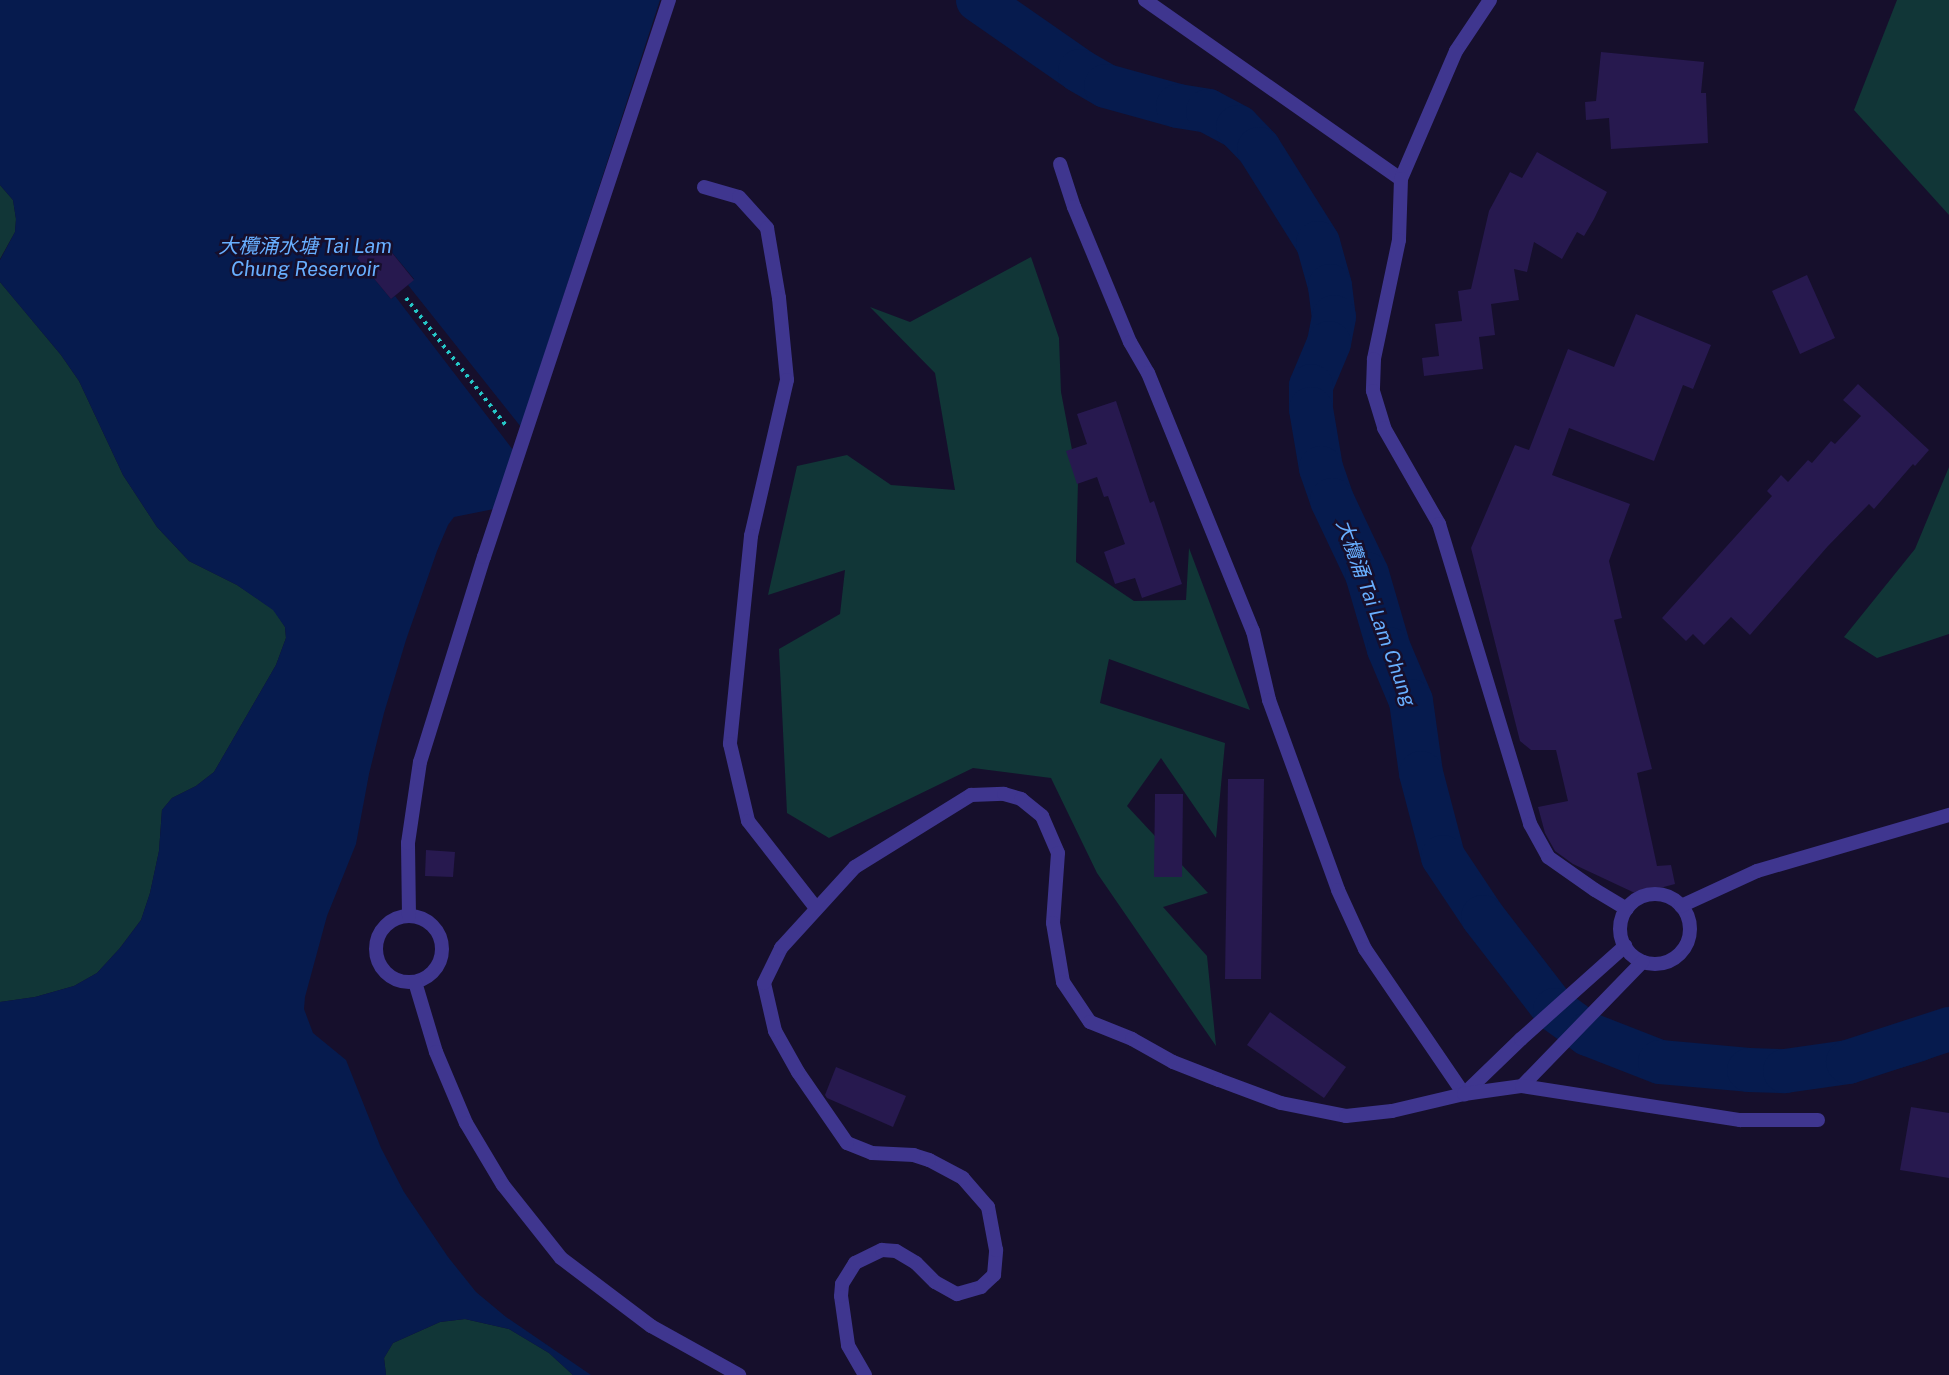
<!DOCTYPE html>
<meta charset="utf-8">
<style>
body{margin:0}
#map{position:relative;width:1949px;height:1375px;overflow:hidden;background:#160f2c;font-family:"Public Sans","Noto Sans TC",sans-serif}
div>[style]{position:absolute}
.green>*{inset:0;background:#113637}
.water>*{inset:0;background:#061b4e}
.pier>*{inset:0;background:#160f2c}
.river>*{height:44px;margin:-22px;padding:0 22px;transform-origin:22px;border-radius:22px;background:#061b4e}
.building>*{inset:0;background:#27194f}
.path>*{height:4px;margin-top:-2px;transform-origin:0;background:repeating-linear-gradient(90deg,#25c7c7 0 3px,transparent 0 7.5px)}
.lane>*{height:14px;margin:-7px;padding:0 7px;transform-origin:7px;border-radius:7px;background:#3f368f}
.lane>.ring{margin:-7px;padding:0;box-sizing:content-box;background:none;border:14px solid #3f368f;border-radius:50%}
span{translate:-50% -50%;white-space:nowrap;text-align:center;line-height:1.15;-webkit-text-stroke:5px #160f2c;paint-order:stroke}
.water-label{font-size:20px;color:#68afff;font-style:italic}
</style>
<div id="map">
<div class="green">
<i style="clip-path:polygon(1897px 0,1949px 0,1949px 215px,1854px 110px)"></i>
<i style="clip-path:polygon(0 185px,13px 200px,16px 219px,15px 232px,0 259px)"></i>
<i style="clip-path:polygon(1031px 257px,1059px 338px,1061px 392px,1078px 481px,1076px 562px,1134px 601px,1186px 600px,1189px 548px,1250px 710px,1109px 659px,1100px 703px,1225px 743px,1216px 838px,1161px 758px,1127px 806px,1208px 893px,1163px 907px,1207px 956px,1216px 1046px,1097px 873px,1051px 778px,973px 768px,829px 838px,787px 813px,779px 649px,840px 614px,845px 570px,768px 595px,797px 466px,847px 455px,891px 485px,955px 490px,935px 373px,870px 307px,910px 322px)"></i>
<i style="clip-path:polygon(0 282px,61px 355px,79px 381px,123px 475px,157px 527px,189px 561px,237px 585px,274px 610px,285px 627px,286px 638px,276px 665px,214px 772px,196px 786px,172px 798px,162px 810px,159px 851px,150px 893px,141px 920px,120px 948px,97px 973px,74px 986px,35px 997px,0 1002px)"></i>
<i style="clip-path:polygon(1949px 467px,1949px 634px,1877px 658px,1844px 637px,1915px 549px)"></i>
<i style="clip-path:polygon(465px 1319px,509px 1329px,549px 1353px,573px 1375px,386px 1375px,384px 1358px,393px 1343px,440px 1322px)"></i>
</div>
<div class="water">
<i style="clip-path:polygon(0 0,660px 0,494px 509px,454px 517px,448px 525px,437px 551px,406px 640px,384px 713px,369px 774px,356px 844px,327px 916px,305px 997px,304px 1009px,313px 1033px,346px 1060px,381px 1148px,404px 1192px,448px 1257px,476px 1292px,506px 1317px,591px 1375px,573px 1375px,549px 1353px,509px 1329px,465px 1319px,440px 1322px,393px 1343px,384px 1358px,386px 1375px,0 1375px,0 1002px,35px 997px,74px 986px,97px 973px,120px 948px,141px 920px,150px 893px,159px 851px,162px 810px,172px 798px,196px 786px,214px 772px,276px 665px,286px 638px,285px 627px,273px 610px,237px 585px,189px 561px,157px 527px,123px 475px,79px 381px,61px 355px,0 282px,0 260px,15px 232px,16px 219px,13px 200px,0 185px)"></i>
<i style="clip-path:polygon(1949px 1009px,1949px 1051px,1924px 1061px,1852px 1082px,1828px 1083px,1798px 1079px,1785px 1071px,1813px 1054px)"></i>
</div>
<div class="pier">
<i style="clip-path:polygon(380px 238px,414px 279px,408px 285px,521px 427px,513px 450px,395px 296px,391px 299px,357px 258px)"></i>
</div>
<div class="river">
<i style="left:978px;top:0;width:124px;rotate:34.8deg"></i>
<i style="left:1080px;top:71px;width:30px;rotate:30deg"></i>
<i style="left:1106px;top:86px;width:75px;rotate:15.5deg"></i>
<i style="left:1178px;top:106px;width:30px;rotate:9deg"></i>
<i style="left:1208px;top:111px;width:34px;rotate:28deg"></i>
<i style="left:1238px;top:127px;width:30px;rotate:46deg"></i>
<i style="left:1259px;top:149px;width:111px;rotate:57.9deg"></i>
<i style="left:1318px;top:243px;width:45px;rotate:74.4deg"></i>
<i style="left:1330px;top:286px;width:31px;rotate:83deg"></i>
<i style="left:1334px;top:317px;width:26px;rotate:101deg"></i>
<i style="left:1329px;top:343px;width:47px;rotate:112.7deg"></i>
<i style="left:1311px;top:386px;width:23px;rotate:90deg"></i>
<i style="left:1311px;top:409px;width:60px;rotate:80.4deg"></i>
<i style="left:1321px;top:468px;width:34px;rotate:71deg"></i>
<i style="left:1332px;top:500px;width:82px;rotate:64.7deg"></i>
<i style="left:1367px;top:574px;width:78px;rotate:73.7deg"></i>
<i style="left:1389px;top:649px;width:56px;rotate:67.1deg"></i>
<i style="left:1411px;top:701px;width:73px;rotate:82.1deg"></i>
<i style="left:1421px;top:773px;width:87px;rotate:75.3deg"></i>
<i style="left:1443px;top:857px;width:72px;rotate:56.3deg"></i>
<i style="left:1483px;top:917px;width:118px;rotate:52.3deg"></i>
<i style="left:1555px;top:1010px;width:41px;rotate:36deg"></i>
<i style="left:1588px;top:1034px;width:77px;rotate:21.3deg"></i>
<i style="left:1660px;top:1062px;width:89px;rotate:5.1deg"></i>
<i style="left:1749px;top:1070px;width:36px;rotate:2deg"></i>
<i style="left:1785px;top:1071px;width:64px;rotate:-8.1deg"></i>
<i style="left:1848px;top:1062px;width:106px;rotate:-18.1deg"></i>
</div>
<div class="building">
<i style="clip-path:polygon(1601px 52px,1704px 62px,1701px 93px,1706px 93px,1708px 143px,1611px 149px,1609px 118px,1586px 120px,1585px 102px,1596px 101px)"></i>
<i style="clip-path:polygon(1537px 152px,1607px 192px,1594px 219px,1584px 236px,1577px 232px,1562px 259px,1534px 242px,1527px 272px,1514px 269px,1519px 300px,1491px 304px,1495px 335px,1479px 337px,1483px 369px,1424px 376px,1422px 358px,1439px 356px,1435px 324px,1462px 321px,1458px 291px,1471px 289px,1489px 211px,1510px 172px,1522px 178px)"></i>
<i style="clip-path:polygon(380px 238px,414px 280px,391px 299px,357px 258px)"></i>
<i style="clip-path:polygon(1807px 275px,1835px 338px,1800px 354px,1772px 291px)"></i>
<i style="clip-path:polygon(1636px 314px,1711px 345px,1693px 389px,1683px 385px,1654px 461px,1569px 428px,1552px 475px,1630px 504px,1609px 561px,1622px 618px,1614px 620px,1652px 769px,1637px 773px,1657px 866px,1671px 865px,1675px 884px,1637px 894px,1573px 864px,1555px 851px,1545px 833px,1538px 807px,1568px 801px,1556px 750px,1531px 750px,1520px 741px,1471px 548px,1515px 445px,1529px 450px,1568px 349px,1614px 367px)"></i>
<i style="clip-path:polygon(1858px 384px,1929px 450px,1915px 466px,1913px 464px,1874px 509px,1869px 504px,1828px 546px,1750px 635px,1731px 617px,1704px 645px,1693px 634px,1686px 641px,1662px 618px,1772px 496px,1767px 491px,1781px 475px,1788px 482px,1808px 460px,1812px 463px,1831px 441px,1835px 444px,1861px 416px,1843px 400px)"></i>
<i style="clip-path:polygon(1116px 401px,1150px 503px,1154px 501px,1182px 584px,1142px 598px,1135px 578px,1115px 584px,1104px 552px,1125px 544px,1108px 496px,1104px 497px,1097px 477px,1077px 484px,1066px 451px,1087px 444px,1077px 414px)"></i>
<i style="clip-path:polygon(1228px 779px,1264px 779px,1261px 979px,1225px 979px)"></i>
<i style="clip-path:polygon(1155px 794px,1183px 794px,1182px 877px,1154px 877px)"></i>
<i style="clip-path:polygon(426px 850px,455px 852px,453px 877px,425px 876px)"></i>
<i style="clip-path:polygon(1270px 1012px,1346px 1067px,1324px 1098px,1247px 1045px)"></i>
<i style="clip-path:polygon(836px 1067px,906px 1096px,893px 1127px,827px 1098px,825px 1095px)"></i>
<i style="clip-path:polygon(1911px 1107px,1949px 1113px,1949px 1178px,1900px 1170px)"></i>
</div>
<div class="path">
<i style="left:406px;top:298px;width:164px;rotate:51.9deg"></i>
</div>
<div class="lane">
<i style="left:1145px;top:0;width:312px;rotate:35deg"></i>
<i style="left:1490px;top:0;width:61px;rotate:123.7deg"></i>
<i style="left:1456px;top:51px;width:139px;rotate:113.3deg"></i>
<i style="left:1401px;top:179px;width:61px;rotate:91.9deg"></i>
<i style="left:1399px;top:240px;width:122px;rotate:101.9deg"></i>
<i style="left:1374px;top:359px;width:32px;rotate:92deg"></i>
<i style="left:1373px;top:391px;width:39px;rotate:73deg"></i>
<i style="left:1384px;top:428px;width:111px;rotate:60.2deg"></i>
<i style="left:1439px;top:524px;width:313px;rotate:73.1deg"></i>
<i style="left:1530px;top:824px;width:38px;rotate:61deg"></i>
<i style="left:1548px;top:857px;width:57px;rotate:35.1deg"></i>
<i style="left:1595px;top:890px;width:37px;rotate:31deg"></i>
<i style="left:1060px;top:164px;width:45px;rotate:72deg"></i>
<i style="left:1074px;top:207px;width:146px;rotate:67.5deg"></i>
<i style="left:1130px;top:342px;width:36px;rotate:60deg"></i>
<i style="left:1148px;top:373px;width:279px;rotate:67.9deg"></i>
<i style="left:1253px;top:631px;width:71px;rotate:76.9deg"></i>
<i style="left:1269px;top:700px;width:202px;rotate:70deg"></i>
<i style="left:1338px;top:890px;width:65px;rotate:65.4deg"></i>
<i style="left:1365px;top:949px;width:176px;rotate:55.7deg"></i>
<i style="left:1464px;top:1094px;width:79px;rotate:-44deg"></i>
<i style="left:1521px;top:1039px;width:140px;rotate:-41.8deg"></i>
<i style="left:704px;top:187px;width:36px;rotate:16deg"></i>
<i style="left:739px;top:197px;width:42px;rotate:47.9deg"></i>
<i style="left:767px;top:228px;width:71px;rotate:80.3deg"></i>
<i style="left:779px;top:298px;width:82px;rotate:84.4deg"></i>
<i style="left:787px;top:380px;width:160px;rotate:103deg"></i>
<i style="left:751px;top:536px;width:209px;rotate:95.8deg"></i>
<i style="left:730px;top:744px;width:79px;rotate:76.8deg"></i>
<i style="left:748px;top:821px;width:110px;rotate:52deg"></i>
<i class="ring" style="left:1620px;top:894px;width:56px;height:56px"></i>
<i style="left:1681px;top:906px;width:84px;rotate:-24.7deg"></i>
<i style="left:1757px;top:871px;width:200px;rotate:-16.3deg"></i>
<i class="ring" style="left:376px;top:916px;width:52px;height:52px"></i>
<i style="left:409px;top:916px;width:73px;rotate:-90.8deg"></i>
<i style="left:408px;top:843px;width:82px;rotate:-81.6deg"></i>
<i style="left:420px;top:762px;width:215px;rotate:-72.7deg"></i>
<i style="left:484px;top:557px;width:587px;rotate:-71.63deg"></i>
<i style="left:415px;top:982px;width:73px;rotate:73.3deg"></i>
<i style="left:436px;top:1052px;width:77px;rotate:67.1deg"></i>
<i style="left:466px;top:1123px;width:72px;rotate:59.2deg"></i>
<i style="left:503px;top:1185px;width:93px;rotate:51.5deg"></i>
<i style="left:561px;top:1258px;width:113px;rotate:37.1deg"></i>
<i style="left:651px;top:1326px;width:101px;rotate:29.1deg"></i>
<i style="left:1522px;top:1086px;width:173px;rotate:-45.9deg"></i>
<i style="left:865px;top:1375px;width:34px;rotate:-120deg"></i>
<i style="left:848px;top:1345px;width:49px;rotate:-98.1deg"></i>
<i style="left:841px;top:1296px;width:12px;rotate:-85deg"></i>
<i style="left:842px;top:1284px;width:25px;rotate:-58deg"></i>
<i style="left:855px;top:1263px;width:30px;rotate:-26deg"></i>
<i style="left:882px;top:1250px;width:14px;rotate:4deg"></i>
<i style="left:896px;top:1251px;width:23px;rotate:31deg"></i>
<i style="left:916px;top:1263px;width:27px;rotate:45deg"></i>
<i style="left:935px;top:1282px;width:25px;rotate:29deg"></i>
<i style="left:957px;top:1294px;width:25px;rotate:-16deg"></i>
<i style="left:981px;top:1287px;width:18px;rotate:-43deg"></i>
<i style="left:994px;top:1275px;width:25px;rotate:-85deg"></i>
<i style="left:996px;top:1250px;width:44px;rotate:-100.5deg"></i>
<i style="left:988px;top:1207px;width:38px;rotate:-131deg"></i>
<i style="left:963px;top:1178px;width:38px;rotate:-152deg"></i>
<i style="left:929px;top:1160px;width:16px;rotate:-162deg"></i>
<i style="left:914px;top:1155px;width:42px;rotate:-177.3deg"></i>
<i style="left:872px;top:1153px;width:27px;rotate:-158deg"></i>
<i style="left:847px;top:1143px;width:86px;rotate:-124.6deg"></i>
<i style="left:798px;top:1072px;width:47px;rotate:-119.3deg"></i>
<i style="left:775px;top:1031px;width:49px;rotate:-102.9deg"></i>
<i style="left:764px;top:983px;width:39px;rotate:-64deg"></i>
<i style="left:781px;top:948px;width:110px;rotate:-47.6deg"></i>
<i style="left:855px;top:867px;width:137px;rotate:-31.8deg"></i>
<i style="left:971px;top:795px;width:33px;rotate:-2deg"></i>
<i style="left:1004px;top:794px;width:18px;rotate:16deg"></i>
<i style="left:1021px;top:799px;width:27px;rotate:39deg"></i>
<i style="left:1042px;top:816px;width:40px;rotate:66.6deg"></i>
<i style="left:1058px;top:853px;width:70px;rotate:94.1deg"></i>
<i style="left:1053px;top:923px;width:60px;rotate:80.4deg"></i>
<i style="left:1063px;top:982px;width:48px;rotate:56deg"></i>
<i style="left:1090px;top:1022px;width:45px;rotate:22deg"></i>
<i style="left:1132px;top:1039px;width:47px;rotate:29.3deg"></i>
<i style="left:1173px;top:1062px;width:49px;rotate:21.4deg"></i>
<i style="left:1219px;top:1080px;width:66px;rotate:20.4deg"></i>
<i style="left:1281px;top:1103px;width:66px;rotate:11.3deg"></i>
<i style="left:1346px;top:1116px;width:46px;rotate:-6.2deg"></i>
<i style="left:1392px;top:1111px;width:74px;rotate:-13.3deg"></i>
<i style="left:1464px;top:1094px;width:59px;rotate:-7.9deg"></i>
<i style="left:1522px;top:1086px;width:221px;rotate:8.9deg"></i>
<i style="left:1740px;top:1120px;width:78px"></i>
</div>
<div class="water-label">
<span style="left:305px;top:258px">大欖涌水塘 Tai Lam<br>Chung Reservoir</span>
<span style="left:1376px;top:613px;rotate:70deg">大欖涌 Tai Lam Chung</span>
</div>
</div>
